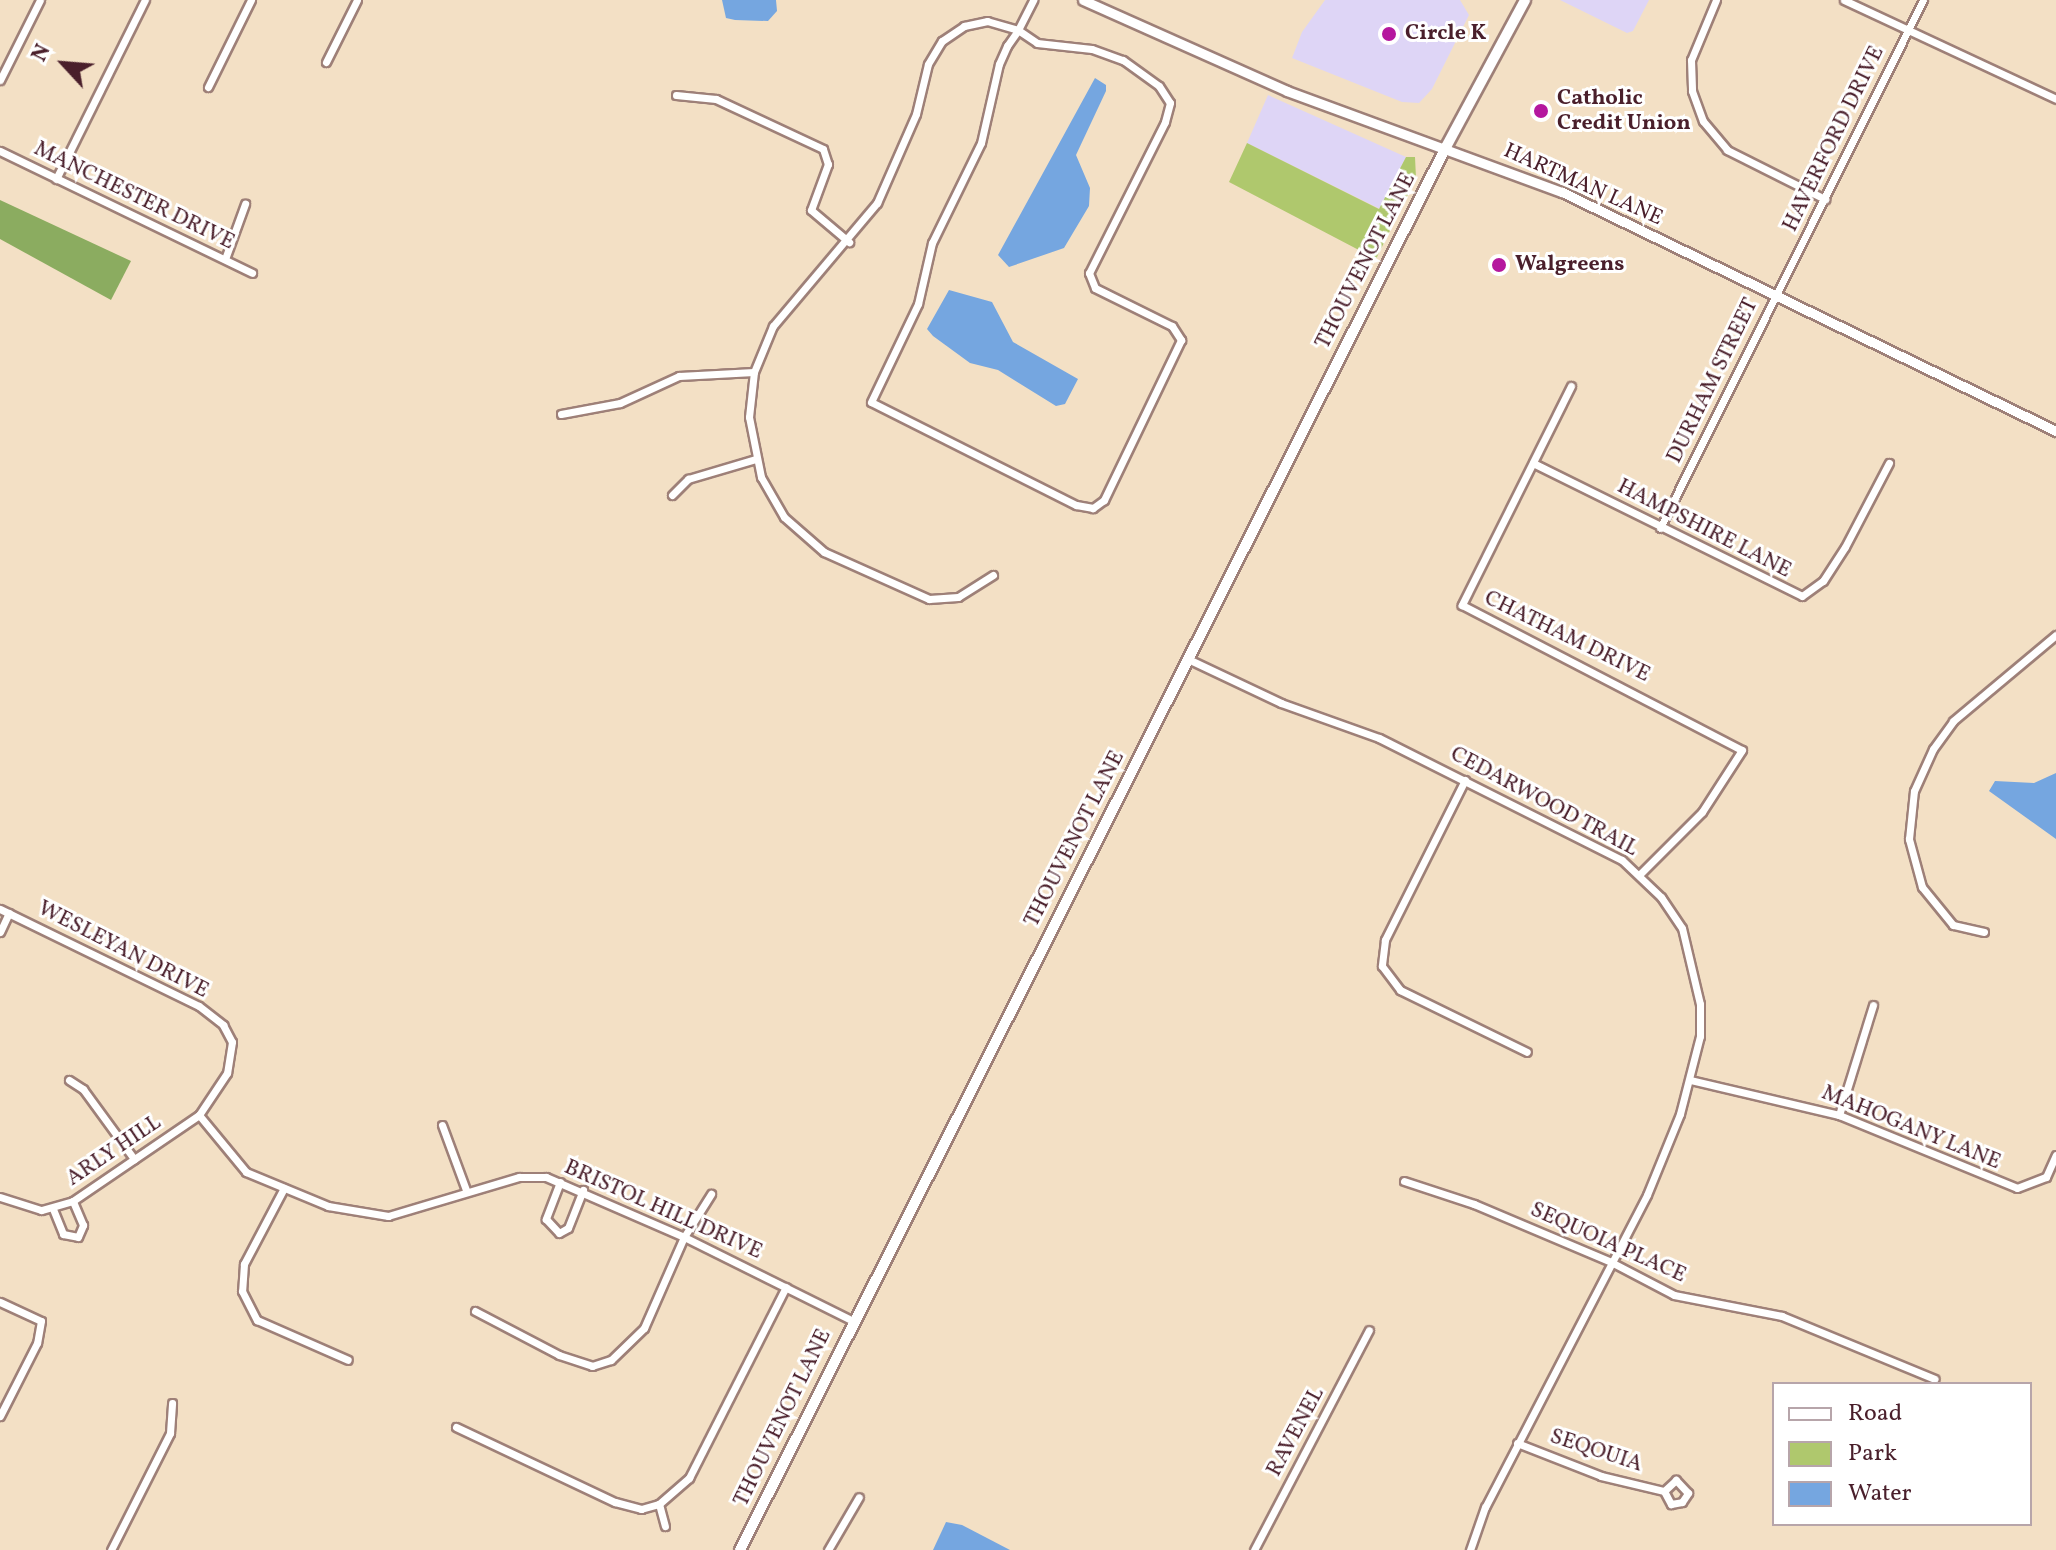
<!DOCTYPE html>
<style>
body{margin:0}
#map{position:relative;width:2056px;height:1550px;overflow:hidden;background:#f3e0c5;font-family:Vollkorn,serif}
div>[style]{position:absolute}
.built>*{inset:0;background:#ded5f6}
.green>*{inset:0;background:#afc86d}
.forest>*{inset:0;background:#8bac60}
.water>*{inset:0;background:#75a6e0}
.roads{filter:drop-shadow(2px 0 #9e8078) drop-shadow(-2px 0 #9e8078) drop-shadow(0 2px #9e8078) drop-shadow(0 -2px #9e8078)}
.minor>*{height:7px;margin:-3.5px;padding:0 3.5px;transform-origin:3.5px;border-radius:3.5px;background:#fff}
.tertiary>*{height:9px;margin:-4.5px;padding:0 4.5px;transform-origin:4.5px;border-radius:4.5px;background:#fff}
.secondary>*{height:10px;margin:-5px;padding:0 5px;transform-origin:5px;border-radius:5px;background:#fff}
.dots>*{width:22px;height:22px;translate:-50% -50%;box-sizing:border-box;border:4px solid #fff;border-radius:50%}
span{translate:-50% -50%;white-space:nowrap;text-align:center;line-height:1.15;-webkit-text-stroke:6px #fff;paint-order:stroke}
.poi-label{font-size:22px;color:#4a1f2b;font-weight:700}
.left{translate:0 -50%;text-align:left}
.street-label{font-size:22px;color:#4a1f2b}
.legend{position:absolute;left:1772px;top:1382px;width:260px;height:144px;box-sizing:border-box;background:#fff;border:2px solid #b7a5aa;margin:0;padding:10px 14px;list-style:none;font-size:24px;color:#4a1f2b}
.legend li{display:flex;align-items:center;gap:16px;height:40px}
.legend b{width:40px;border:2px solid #b7a5aa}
.north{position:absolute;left:24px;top:24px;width:80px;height:80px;-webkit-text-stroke:6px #fff;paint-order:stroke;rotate:296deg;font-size:22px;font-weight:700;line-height:32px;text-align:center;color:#4a1f2b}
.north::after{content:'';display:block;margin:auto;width:28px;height:36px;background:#4a1f2b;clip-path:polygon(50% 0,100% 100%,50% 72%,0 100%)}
</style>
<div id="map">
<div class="built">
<i style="clip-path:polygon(1325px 0,1460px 0,1469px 15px,1432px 89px,1419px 103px,1402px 102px,1292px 58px,1302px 32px)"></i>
<i style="clip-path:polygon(1560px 0,1649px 0,1633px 31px,1627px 33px)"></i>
<i style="clip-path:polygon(1268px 95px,1406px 157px,1380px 209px,1247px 143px)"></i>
</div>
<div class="green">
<i style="clip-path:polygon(1247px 143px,1379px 209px,1406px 157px,1415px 157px,1416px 178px,1376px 259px,1229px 182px)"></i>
</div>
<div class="forest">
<i style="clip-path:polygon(0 200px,131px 261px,111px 300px,0 239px)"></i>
</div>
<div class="water">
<i style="clip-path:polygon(722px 0,776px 0,777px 11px,768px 21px,735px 20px,726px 18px)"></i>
<i style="clip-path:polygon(1095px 78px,1106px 85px,1106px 91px,1076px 155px,1090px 188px,1089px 206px,1064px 248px,1009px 267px,998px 255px)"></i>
<i style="clip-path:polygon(949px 290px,992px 302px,1013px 342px,1078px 379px,1065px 404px,1056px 406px,998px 370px,970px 363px,933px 336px,927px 329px)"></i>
<i style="clip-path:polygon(2056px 773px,2056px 839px,1989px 791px,1995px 781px,2034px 783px)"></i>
<i style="clip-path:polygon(946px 1522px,962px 1525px,1010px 1550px,933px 1550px)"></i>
</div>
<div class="roads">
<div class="minor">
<i style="left:1716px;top:0;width:65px;rotate:112.6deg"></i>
<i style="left:1691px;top:60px;width:31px;rotate:88deg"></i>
<i style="left:1692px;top:91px;width:32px;rotate:70deg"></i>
<i style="left:1703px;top:121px;width:38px;rotate:50deg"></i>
<i style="left:1727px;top:150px;width:110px;rotate:26.6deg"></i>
<i style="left:1844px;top:0;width:234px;rotate:25deg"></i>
<i style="left:326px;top:62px;width:69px;rotate:-63.4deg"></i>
<i style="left:0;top:80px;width:89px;rotate:-63.4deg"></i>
<i style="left:208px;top:87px;width:97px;rotate:-63.7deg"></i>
<i style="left:676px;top:95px;width:40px;rotate:5.7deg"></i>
<i style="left:716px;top:99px;width:118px;rotate:25deg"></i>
<i style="left:823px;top:149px;width:16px;rotate:72deg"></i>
<i style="left:828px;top:164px;width:49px;rotate:110.3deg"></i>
<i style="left:811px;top:210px;width:50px;rotate:40.1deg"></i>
<i style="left:0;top:151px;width:280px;rotate:25.8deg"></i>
<i style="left:56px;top:179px;width:200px;rotate:-63.6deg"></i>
<i style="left:225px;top:259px;width:59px;rotate:-70deg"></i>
<i style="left:1571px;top:386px;width:245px;rotate:116.5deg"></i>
<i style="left:1462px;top:605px;width:315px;rotate:27.4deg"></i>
<i style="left:1742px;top:750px;width:74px;rotate:122.8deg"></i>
<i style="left:1702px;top:812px;width:88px;rotate:135deg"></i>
<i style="left:561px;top:414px;width:60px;rotate:-10.6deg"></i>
<i style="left:620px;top:403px;width:65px;rotate:-24.6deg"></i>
<i style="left:679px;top:376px;width:75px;rotate:-3.1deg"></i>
<i style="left:1533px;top:463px;width:300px;rotate:26.3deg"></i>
<i style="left:1802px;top:596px;width:26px;rotate:-36deg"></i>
<i style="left:1823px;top:581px;width:40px;rotate:-57.1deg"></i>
<i style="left:1845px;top:547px;width:95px;rotate:-62.4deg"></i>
<i style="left:672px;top:495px;width:23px;rotate:-45deg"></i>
<i style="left:688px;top:479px;width:71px;rotate:-16.4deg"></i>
<i style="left:1660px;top:528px;width:590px;rotate:-63.52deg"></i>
<i style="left:993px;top:575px;width:41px;rotate:147.8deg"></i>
<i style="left:958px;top:597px;width:29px;rotate:176deg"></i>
<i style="left:929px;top:599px;width:115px;rotate:-155.9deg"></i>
<i style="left:824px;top:552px;width:53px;rotate:-138.8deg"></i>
<i style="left:784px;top:517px;width:46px;rotate:-119.9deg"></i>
<i style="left:761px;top:477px;width:61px;rotate:-101.3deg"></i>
<i style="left:749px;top:417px;width:45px;rotate:-83.7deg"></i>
<i style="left:754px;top:372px;width:50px;rotate:-67.6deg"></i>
<i style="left:773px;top:326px;width:161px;rotate:-49.8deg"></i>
<i style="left:877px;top:203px;width:97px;rotate:-66.3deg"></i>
<i style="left:916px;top:114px;width:51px;rotate:-76.5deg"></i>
<i style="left:928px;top:64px;width:27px;rotate:-59deg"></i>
<i style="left:942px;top:41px;width:27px;rotate:-34deg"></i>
<i style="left:964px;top:26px;width:24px;rotate:-12deg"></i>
<i style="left:987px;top:21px;width:32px;rotate:16deg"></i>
<i style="left:1018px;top:30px;width:23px;rotate:34deg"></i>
<i style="left:1037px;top:43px;width:55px;rotate:6.2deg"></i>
<i style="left:1092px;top:49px;width:33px;rotate:20deg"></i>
<i style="left:1123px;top:60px;width:44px;rotate:35.8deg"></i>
<i style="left:1159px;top:86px;width:20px;rotate:57deg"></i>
<i style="left:1170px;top:103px;width:20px;rotate:105deg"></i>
<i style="left:1165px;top:122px;width:169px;rotate:116.7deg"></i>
<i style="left:1089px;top:273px;width:16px;rotate:68deg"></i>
<i style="left:1095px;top:288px;width:86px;rotate:26.3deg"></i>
<i style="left:1172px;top:326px;width:17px;rotate:57deg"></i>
<i style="left:1181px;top:340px;width:178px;rotate:115.7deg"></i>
<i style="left:1104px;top:500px;width:14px;rotate:144deg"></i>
<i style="left:1093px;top:508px;width:17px;rotate:-170deg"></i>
<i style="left:1076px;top:505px;width:229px;rotate:-153.3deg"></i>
<i style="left:871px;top:402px;width:109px;rotate:-64.4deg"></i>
<i style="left:918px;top:304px;width:63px;rotate:-77.1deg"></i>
<i style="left:932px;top:243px;width:111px;rotate:-63.9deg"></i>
<i style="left:981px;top:143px;width:81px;rotate:-77.2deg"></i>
<i style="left:999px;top:64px;width:20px;rotate:-66deg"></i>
<i style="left:1007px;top:46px;width:19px;rotate:-55deg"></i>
<i style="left:1018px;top:30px;width:34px;rotate:-63deg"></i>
<i style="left:1188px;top:659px;width:103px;rotate:25.3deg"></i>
<i style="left:1281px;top:703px;width:104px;rotate:19.7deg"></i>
<i style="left:1379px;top:738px;width:272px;rotate:26.7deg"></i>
<i style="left:1622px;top:860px;width:54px;rotate:43.5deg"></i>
<i style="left:1661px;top:897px;width:37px;rotate:56deg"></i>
<i style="left:1682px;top:928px;width:78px;rotate:76.7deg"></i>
<i style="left:1700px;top:1004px;width:32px;rotate:90deg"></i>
<i style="left:1700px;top:1036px;width:81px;rotate:104.4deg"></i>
<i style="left:1680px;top:1114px;width:87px;rotate:112.2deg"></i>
<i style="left:1647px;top:1195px;width:352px;rotate:117.4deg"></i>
<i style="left:1485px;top:1507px;width:46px;rotate:109.2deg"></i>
<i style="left:1465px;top:780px;width:179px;rotate:116.6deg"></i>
<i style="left:1385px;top:940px;width:26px;rotate:97deg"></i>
<i style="left:1382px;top:966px;width:30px;rotate:53deg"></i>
<i style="left:1400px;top:990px;width:141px;rotate:26deg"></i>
<i style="left:0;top:909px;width:221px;rotate:26deg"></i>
<i style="left:199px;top:1006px;width:31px;rotate:38deg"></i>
<i style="left:223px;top:1025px;width:19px;rotate:62deg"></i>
<i style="left:232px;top:1042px;width:31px;rotate:99deg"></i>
<i style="left:227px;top:1073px;width:50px;rotate:123.7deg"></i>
<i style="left:199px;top:1115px;width:153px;rotate:145.7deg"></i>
<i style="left:73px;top:1201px;width:33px;rotate:164deg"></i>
<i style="left:41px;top:1210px;width:43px;rotate:-162.4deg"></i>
<i style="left:0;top:932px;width:21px;rotate:-65deg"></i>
<i style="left:1984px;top:932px;width:32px;rotate:-167deg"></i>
<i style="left:1953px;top:925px;width:49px;rotate:-129.2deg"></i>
<i style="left:1922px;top:887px;width:50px;rotate:-105.2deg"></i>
<i style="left:1909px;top:839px;width:48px;rotate:-84.1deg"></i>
<i style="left:1914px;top:791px;width:46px;rotate:-65.7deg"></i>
<i style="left:1933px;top:749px;width:34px;rotate:-54deg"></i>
<i style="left:1953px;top:721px;width:134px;rotate:-39.9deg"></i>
<i style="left:69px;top:1080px;width:17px;rotate:33deg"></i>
<i style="left:83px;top:1089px;width:87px;rotate:53.9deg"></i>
<i style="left:1690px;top:1080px;width:153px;rotate:13.2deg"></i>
<i style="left:1839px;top:1115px;width:192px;rotate:22.3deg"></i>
<i style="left:2017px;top:1188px;width:31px;rotate:-21deg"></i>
<i style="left:2046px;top:1177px;width:24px;rotate:-66deg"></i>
<i style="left:199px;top:1115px;width:74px;rotate:50.5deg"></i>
<i style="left:246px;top:1172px;width:89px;rotate:22.5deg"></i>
<i style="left:328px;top:1206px;width:61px;rotate:9.5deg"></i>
<i style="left:388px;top:1216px;width:137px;rotate:-16.6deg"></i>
<i style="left:519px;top:1177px;width:27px"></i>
<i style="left:546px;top:1177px;width:150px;rotate:23.5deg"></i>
<i style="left:684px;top:1237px;width:189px;rotate:26.4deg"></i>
<i style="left:1839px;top:1115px;width:115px;rotate:-72.8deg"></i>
<i style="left:442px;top:1125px;width:69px;rotate:69.7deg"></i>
<i style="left:1404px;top:1181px;width:74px;rotate:18.2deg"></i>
<i style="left:1474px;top:1204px;width:149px;rotate:22.9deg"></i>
<i style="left:1611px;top:1262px;width:71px;rotate:27.6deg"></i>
<i style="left:1674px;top:1295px;width:110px;rotate:11deg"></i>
<i style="left:1782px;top:1316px;width:165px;rotate:22.4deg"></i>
<i style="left:560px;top:1182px;width:40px;rotate:111deg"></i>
<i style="left:546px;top:1219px;width:19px;rotate:47deg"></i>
<i style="left:559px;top:1233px;width:10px;rotate:-29deg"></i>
<i style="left:568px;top:1228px;width:41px;rotate:-68.5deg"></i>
<i style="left:284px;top:1188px;width:86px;rotate:117.8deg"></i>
<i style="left:244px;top:1264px;width:27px;rotate:94deg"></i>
<i style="left:242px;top:1291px;width:33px;rotate:63deg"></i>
<i style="left:257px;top:1320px;width:99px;rotate:23.7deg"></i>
<i style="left:53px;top:1209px;width:27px;rotate:68deg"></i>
<i style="left:63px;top:1234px;width:15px;rotate:11deg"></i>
<i style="left:78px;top:1237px;width:13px;rotate:-67deg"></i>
<i style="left:83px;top:1225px;width:26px;rotate:-113deg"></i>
<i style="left:0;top:1302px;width:45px;rotate:24.9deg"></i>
<i style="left:41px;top:1321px;width:22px;rotate:100deg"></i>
<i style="left:37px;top:1343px;width:82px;rotate:116.9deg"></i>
<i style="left:475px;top:1311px;width:95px;rotate:27.6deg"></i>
<i style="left:559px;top:1355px;width:35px;rotate:18deg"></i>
<i style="left:592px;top:1366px;width:20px;rotate:-18deg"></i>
<i style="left:611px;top:1360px;width:46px;rotate:-44.1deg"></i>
<i style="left:644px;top:1328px;width:99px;rotate:-66.3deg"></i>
<i style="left:684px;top:1237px;width:51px;rotate:-57.9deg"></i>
<i style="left:456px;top:1427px;width:176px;rotate:25.3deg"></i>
<i style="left:615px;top:1502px;width:27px;rotate:15deg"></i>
<i style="left:641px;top:1509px;width:19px;rotate:-16deg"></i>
<i style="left:659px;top:1504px;width:40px;rotate:-41deg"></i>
<i style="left:689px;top:1478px;width:214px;rotate:-63.1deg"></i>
<i style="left:1517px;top:1443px;width:90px;rotate:21.4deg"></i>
<i style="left:1601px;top:1476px;width:65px;rotate:13.4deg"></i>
<i style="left:1664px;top:1491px;width:15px;rotate:62deg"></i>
<i style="left:1671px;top:1504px;width:11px;rotate:-10deg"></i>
<i style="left:1682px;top:1502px;width:11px;rotate:-56deg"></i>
<i style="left:1688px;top:1493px;width:18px;rotate:-133deg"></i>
<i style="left:1676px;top:1480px;width:16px;rotate:137deg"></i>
<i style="left:659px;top:1504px;width:23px;rotate:75deg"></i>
<i style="left:111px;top:1550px;width:131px;rotate:-63.2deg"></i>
<i style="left:170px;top:1433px;width:30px;rotate:-86deg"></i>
<i style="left:828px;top:1550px;width:61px;rotate:-59.7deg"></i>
<i style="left:1254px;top:1550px;width:248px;rotate:-62.4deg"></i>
</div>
<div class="tertiary">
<i style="left:1083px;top:0;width:223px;rotate:24deg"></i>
<i style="left:1287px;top:91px;width:293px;rotate:20.2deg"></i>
<i style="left:1562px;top:192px;width:549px;rotate:25.82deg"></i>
</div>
<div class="secondary">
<i style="left:740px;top:1550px;width:1571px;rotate:-63.29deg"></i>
<i style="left:1446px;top:147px;width:167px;rotate:-61.7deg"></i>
</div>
</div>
<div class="dots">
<i style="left:1389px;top:34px;background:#b5179e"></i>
<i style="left:1541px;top:111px;background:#b5179e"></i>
<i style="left:1499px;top:265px;background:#b5179e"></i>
</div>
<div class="poi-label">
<span class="left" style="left:1405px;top:34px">Circle K</span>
<span class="left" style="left:1557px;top:111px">Catholic<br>Credit Union</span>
<span class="left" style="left:1515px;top:265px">Walgreens</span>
</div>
<div class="street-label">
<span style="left:1834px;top:139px;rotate:-64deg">HAVERFORD DRIVE</span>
<span style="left:1583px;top:185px;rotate:24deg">HARTMAN LANE</span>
<span style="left:134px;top:196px;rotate:26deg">MANCHESTER DRIVE</span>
<span style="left:1366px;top:261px;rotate:-63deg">THOUVENOT LANE</span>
<span style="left:1713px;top:381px;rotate:-64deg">DURHAM STREET</span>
<span style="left:1704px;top:529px;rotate:27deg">HAMPSHIRE LANE</span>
<span style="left:1567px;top:637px;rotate:26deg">CHATHAM DRIVE</span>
<span style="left:1544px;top:802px;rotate:28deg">CEDARWOOD TRAIL</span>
<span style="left:1075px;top:839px;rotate:-63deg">THOUVENOT LANE</span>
<span style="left:123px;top:950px;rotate:27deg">WESLEYAN DRIVE</span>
<span style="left:1911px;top:1128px;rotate:22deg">MAHOGANY LANE</span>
<span style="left:114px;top:1151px;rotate:-34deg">ARLY HILL</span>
<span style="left:663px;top:1210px;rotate:24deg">BRISTOL HILL DRIVE</span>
<span style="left:1608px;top:1243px;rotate:24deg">SEQUOIA PLACE</span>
<span style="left:783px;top:1418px;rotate:-64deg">THOUVENOT LANE</span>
<span style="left:1296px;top:1432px;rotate:-62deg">RAVENEL</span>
<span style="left:1596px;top:1451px;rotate:18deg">SEQOUIA</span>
</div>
<ul class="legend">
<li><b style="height:10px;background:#fff"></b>Road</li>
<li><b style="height:22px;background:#afc86d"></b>Park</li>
<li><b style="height:22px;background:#75a6e0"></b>Water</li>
</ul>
<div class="north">N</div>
</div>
